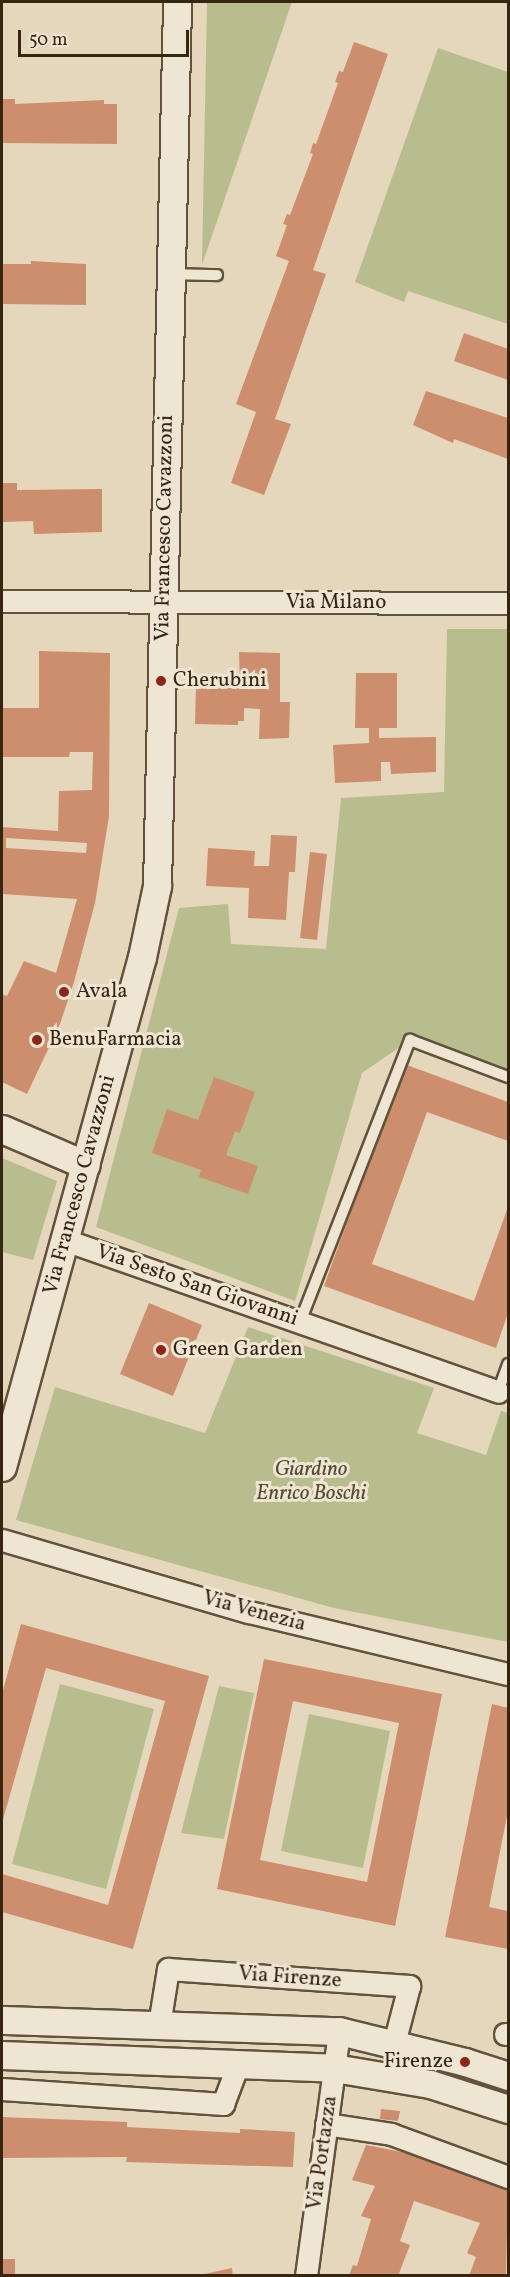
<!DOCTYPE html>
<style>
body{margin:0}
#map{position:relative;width:510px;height:2277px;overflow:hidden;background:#e5d7bc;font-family:Vollkorn,serif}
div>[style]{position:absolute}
.green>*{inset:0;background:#b8bd8e}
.building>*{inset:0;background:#cd8e6d}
.roads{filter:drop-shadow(2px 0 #62523c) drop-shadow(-2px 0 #62523c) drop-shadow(0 2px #62523c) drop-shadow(0 -2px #62523c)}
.service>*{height:10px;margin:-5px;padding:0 5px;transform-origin:5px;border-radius:5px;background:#eee5d3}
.minor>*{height:21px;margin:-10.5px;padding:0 10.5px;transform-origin:10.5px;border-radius:10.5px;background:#eee5d3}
.tertiary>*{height:27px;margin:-13.5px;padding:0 13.5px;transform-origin:13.5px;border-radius:13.5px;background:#eee5d3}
.dots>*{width:16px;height:16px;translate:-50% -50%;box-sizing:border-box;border:3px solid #eee5d3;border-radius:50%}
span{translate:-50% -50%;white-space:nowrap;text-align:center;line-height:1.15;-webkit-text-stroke:6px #eee5d3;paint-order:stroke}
.street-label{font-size:21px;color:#362511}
.poi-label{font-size:21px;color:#362511}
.left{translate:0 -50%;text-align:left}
.right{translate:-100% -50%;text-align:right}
.park-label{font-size:21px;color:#564b30;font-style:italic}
.frame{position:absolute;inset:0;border:3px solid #362511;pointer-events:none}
.scale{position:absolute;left:18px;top:30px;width:171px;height:27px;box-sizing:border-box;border:3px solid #362511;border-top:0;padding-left:8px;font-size:18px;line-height:21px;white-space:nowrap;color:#362511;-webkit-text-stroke:4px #eee5d3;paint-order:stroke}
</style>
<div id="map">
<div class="green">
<i style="clip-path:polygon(207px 2px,292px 2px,202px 265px)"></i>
<i style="clip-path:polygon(438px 48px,508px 72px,508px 324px,408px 291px,404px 302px,355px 282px)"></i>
<i style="clip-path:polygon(447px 629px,508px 629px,508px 1077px,410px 1040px,362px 1073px,295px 1301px,96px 1227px,179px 908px,228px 904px,231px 944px,326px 949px,341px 798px,444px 792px)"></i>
<i style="clip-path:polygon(2px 1158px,57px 1181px,33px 1260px,2px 1252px)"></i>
<i style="clip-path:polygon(248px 1327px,434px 1388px,417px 1433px,486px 1455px,501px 1411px,508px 1413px,508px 1642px,334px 1608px,16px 1520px,55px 1387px,205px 1433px)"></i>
<i style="clip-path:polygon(60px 1684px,154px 1709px,106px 1889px,12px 1864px)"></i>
<i style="clip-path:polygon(219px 1686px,254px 1693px,224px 1839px,181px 1833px)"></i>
<i style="clip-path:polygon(309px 1714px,390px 1731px,363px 1868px,281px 1851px)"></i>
</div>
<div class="building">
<i style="clip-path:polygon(354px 42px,388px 54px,313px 270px,326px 274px,275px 419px,291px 424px,264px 495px,231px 483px,256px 412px,236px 404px,289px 261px,276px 256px,287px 225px,283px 224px,287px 214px,290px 215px,313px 154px,310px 153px,313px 143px,316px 144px,338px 83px,335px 82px,339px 71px,343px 72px)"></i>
<i style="clip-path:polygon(2px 99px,15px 99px,15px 104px,104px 100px,104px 104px,117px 104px,117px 144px,2px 143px)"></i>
<i style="clip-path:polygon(31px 261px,86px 264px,86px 305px,2px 304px,2px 264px,31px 264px)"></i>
<i style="clip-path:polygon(464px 333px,508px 349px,508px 380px,454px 361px)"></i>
<i style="clip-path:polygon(426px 391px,508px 418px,508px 459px,454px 439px,453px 443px,413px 425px)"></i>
<i style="clip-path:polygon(2px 483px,17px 483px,17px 490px,102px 489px,102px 532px,34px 534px,33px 521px,2px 522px)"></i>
<i style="clip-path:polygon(evenodd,39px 651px,110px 653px,109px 816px,95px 903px,74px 982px,60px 1024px,27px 1094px,2px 1082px,2px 994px,7px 996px,24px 961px,56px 973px,77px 899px,2px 894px,2px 827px,58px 831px,59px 791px,92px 790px,93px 752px,70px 752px,69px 757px,3px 757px,2px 752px,2px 708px,39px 708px,39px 651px,6px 838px,87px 843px,86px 853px,6px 848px,6px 838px)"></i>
<i style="clip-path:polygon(239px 652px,280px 653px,280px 702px,290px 702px,289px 738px,259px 739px,260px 709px,244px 708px,244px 721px,238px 721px,238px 725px,195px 724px,196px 685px,240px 685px)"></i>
<i style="clip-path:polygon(356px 673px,397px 673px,397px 728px,379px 728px,379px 738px,436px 737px,436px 772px,391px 774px,390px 762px,381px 762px,381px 781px,335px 783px,333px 745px,369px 743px,369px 728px,355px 728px)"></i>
<i style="clip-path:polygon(271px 835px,297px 836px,295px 872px,289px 872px,286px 920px,248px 918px,249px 888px,206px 886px,208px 848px,255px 851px,254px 866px,269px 866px)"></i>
<i style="clip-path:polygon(310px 852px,327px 854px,317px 940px,300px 938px)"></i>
<i style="clip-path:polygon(404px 1064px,508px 1102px,508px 1141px,427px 1112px,372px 1264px,474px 1301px,508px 1207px,508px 1313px,496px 1348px,324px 1286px)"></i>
<i style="clip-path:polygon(214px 1077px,255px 1092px,240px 1133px,235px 1131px,226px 1155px,258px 1166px,248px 1194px,199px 1177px,201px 1170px,152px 1153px,167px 1109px,198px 1120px)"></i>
<i style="clip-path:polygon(149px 1303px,202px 1325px,173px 1396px,120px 1374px)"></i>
<i style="clip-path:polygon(21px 1624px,209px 1676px,133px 1949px,2px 1912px,2px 1874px,108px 1905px,165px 1701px,46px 1668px,2px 1823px,2px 1694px)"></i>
<i style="clip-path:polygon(evenodd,264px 1659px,442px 1694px,395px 1926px,217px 1889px,264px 1659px,293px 1701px,399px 1723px,367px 1882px,260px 1860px,293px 1701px)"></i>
<i style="clip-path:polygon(492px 1704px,508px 1708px,508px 1811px,489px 1907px,508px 1911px,508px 1949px,445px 1937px)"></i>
<i style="clip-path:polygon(381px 2109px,400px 2111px,398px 2121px,380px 2119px)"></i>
<i style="clip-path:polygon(2px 2117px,127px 2122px,127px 2127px,240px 2133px,240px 2129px,295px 2132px,293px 2167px,126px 2162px,127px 2157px,2px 2158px)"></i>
<i style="clip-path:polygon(366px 2145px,412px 2154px,508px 2190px,506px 2276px,469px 2276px,476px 2257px,467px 2253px,480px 2223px,414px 2201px,400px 2241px,410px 2245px,398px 2276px,349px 2276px,353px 2265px,357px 2266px,371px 2219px,361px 2216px,375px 2186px,352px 2180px)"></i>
<i style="clip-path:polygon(2px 2259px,15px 2259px,15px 2276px,2px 2276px)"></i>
<i style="clip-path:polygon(232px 2268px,233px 2276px,200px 2276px,200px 2275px)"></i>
</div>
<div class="roads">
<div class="service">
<i style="left:172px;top:274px;width:45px;rotate:1.3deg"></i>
<i style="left:300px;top:1322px;width:303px;rotate:-68.7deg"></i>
<i style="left:410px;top:1040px;width:105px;rotate:20.7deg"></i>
<i style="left:498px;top:1392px;width:30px;rotate:-70deg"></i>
</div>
<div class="minor">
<i style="left:2px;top:601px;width:506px;rotate:0.23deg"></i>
<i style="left:65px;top:1240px;width:459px;rotate:19.3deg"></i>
<i style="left:2px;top:1540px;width:257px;rotate:16.3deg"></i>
<i style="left:249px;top:1612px;width:266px;rotate:13.5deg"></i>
<i style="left:159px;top:2025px;width:57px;rotate:-80.9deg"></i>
<i style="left:168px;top:1969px;width:242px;rotate:4deg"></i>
<i style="left:409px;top:1986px;width:59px;rotate:104.7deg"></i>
<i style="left:505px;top:2034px;width:3px"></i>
<i style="left:2px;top:2089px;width:222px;rotate:3.9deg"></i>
<i style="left:223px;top:2104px;width:43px;rotate:-69.4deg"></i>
<i style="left:326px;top:2124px;width:66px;rotate:8.7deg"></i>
<i style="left:391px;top:2134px;width:125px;rotate:20.2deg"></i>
<i style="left:306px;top:2276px;width:247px;rotate:-82.3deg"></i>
</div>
<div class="tertiary">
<i style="left:2px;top:1129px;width:91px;rotate:23.2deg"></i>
<i style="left:2px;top:1467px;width:529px;rotate:-74.65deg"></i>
<i style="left:142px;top:957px;width:73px;rotate:-78.1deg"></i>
<i style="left:157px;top:886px;width:884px;rotate:-88.7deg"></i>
<i style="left:2px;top:2020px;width:337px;rotate:1.9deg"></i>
<i style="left:339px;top:2031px;width:130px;rotate:13.8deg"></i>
<i style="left:465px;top:2062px;width:45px;rotate:18deg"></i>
<i style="left:2px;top:2055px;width:332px;rotate:2.2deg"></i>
<i style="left:334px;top:2068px;width:97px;rotate:9.5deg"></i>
<i style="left:430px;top:2084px;width:82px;rotate:17.8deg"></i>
</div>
</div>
<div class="dots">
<i style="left:161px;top:681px;background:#8f2418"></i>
<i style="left:64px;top:992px;background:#8f2418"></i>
<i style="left:37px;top:1040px;background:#8f2418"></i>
<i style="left:161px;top:1350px;background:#8f2418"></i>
<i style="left:465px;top:2062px;background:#8f2418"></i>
</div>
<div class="street-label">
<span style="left:165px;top:528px;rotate:-89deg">Via Francesco Cavazzoni</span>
<span style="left:336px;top:603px">Via Milano</span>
<span style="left:80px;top:1185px;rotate:-75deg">Via Francesco Cavazzoni</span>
<span style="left:197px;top:1286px;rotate:19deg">Via Sesto San Giovanni</span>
<span style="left:254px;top:1612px;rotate:15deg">Via Venezia</span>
<span style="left:290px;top:1978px;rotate:4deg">Via Firenze</span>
<span style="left:323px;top:2153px;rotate:-82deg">Via Portazza</span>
</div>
<div class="poi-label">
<span class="left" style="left:173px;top:681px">Cherubini</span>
<span class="left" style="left:76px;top:992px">Avala</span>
<span class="left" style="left:49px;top:1040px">BenuFarmacia</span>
<span class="left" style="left:173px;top:1350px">Green Garden</span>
<span class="right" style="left:453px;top:2062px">Firenze</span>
</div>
<div class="park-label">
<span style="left:311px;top:1482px">Giardino<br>Enrico Boschi</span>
</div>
<div class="frame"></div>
<div class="scale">50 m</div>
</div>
